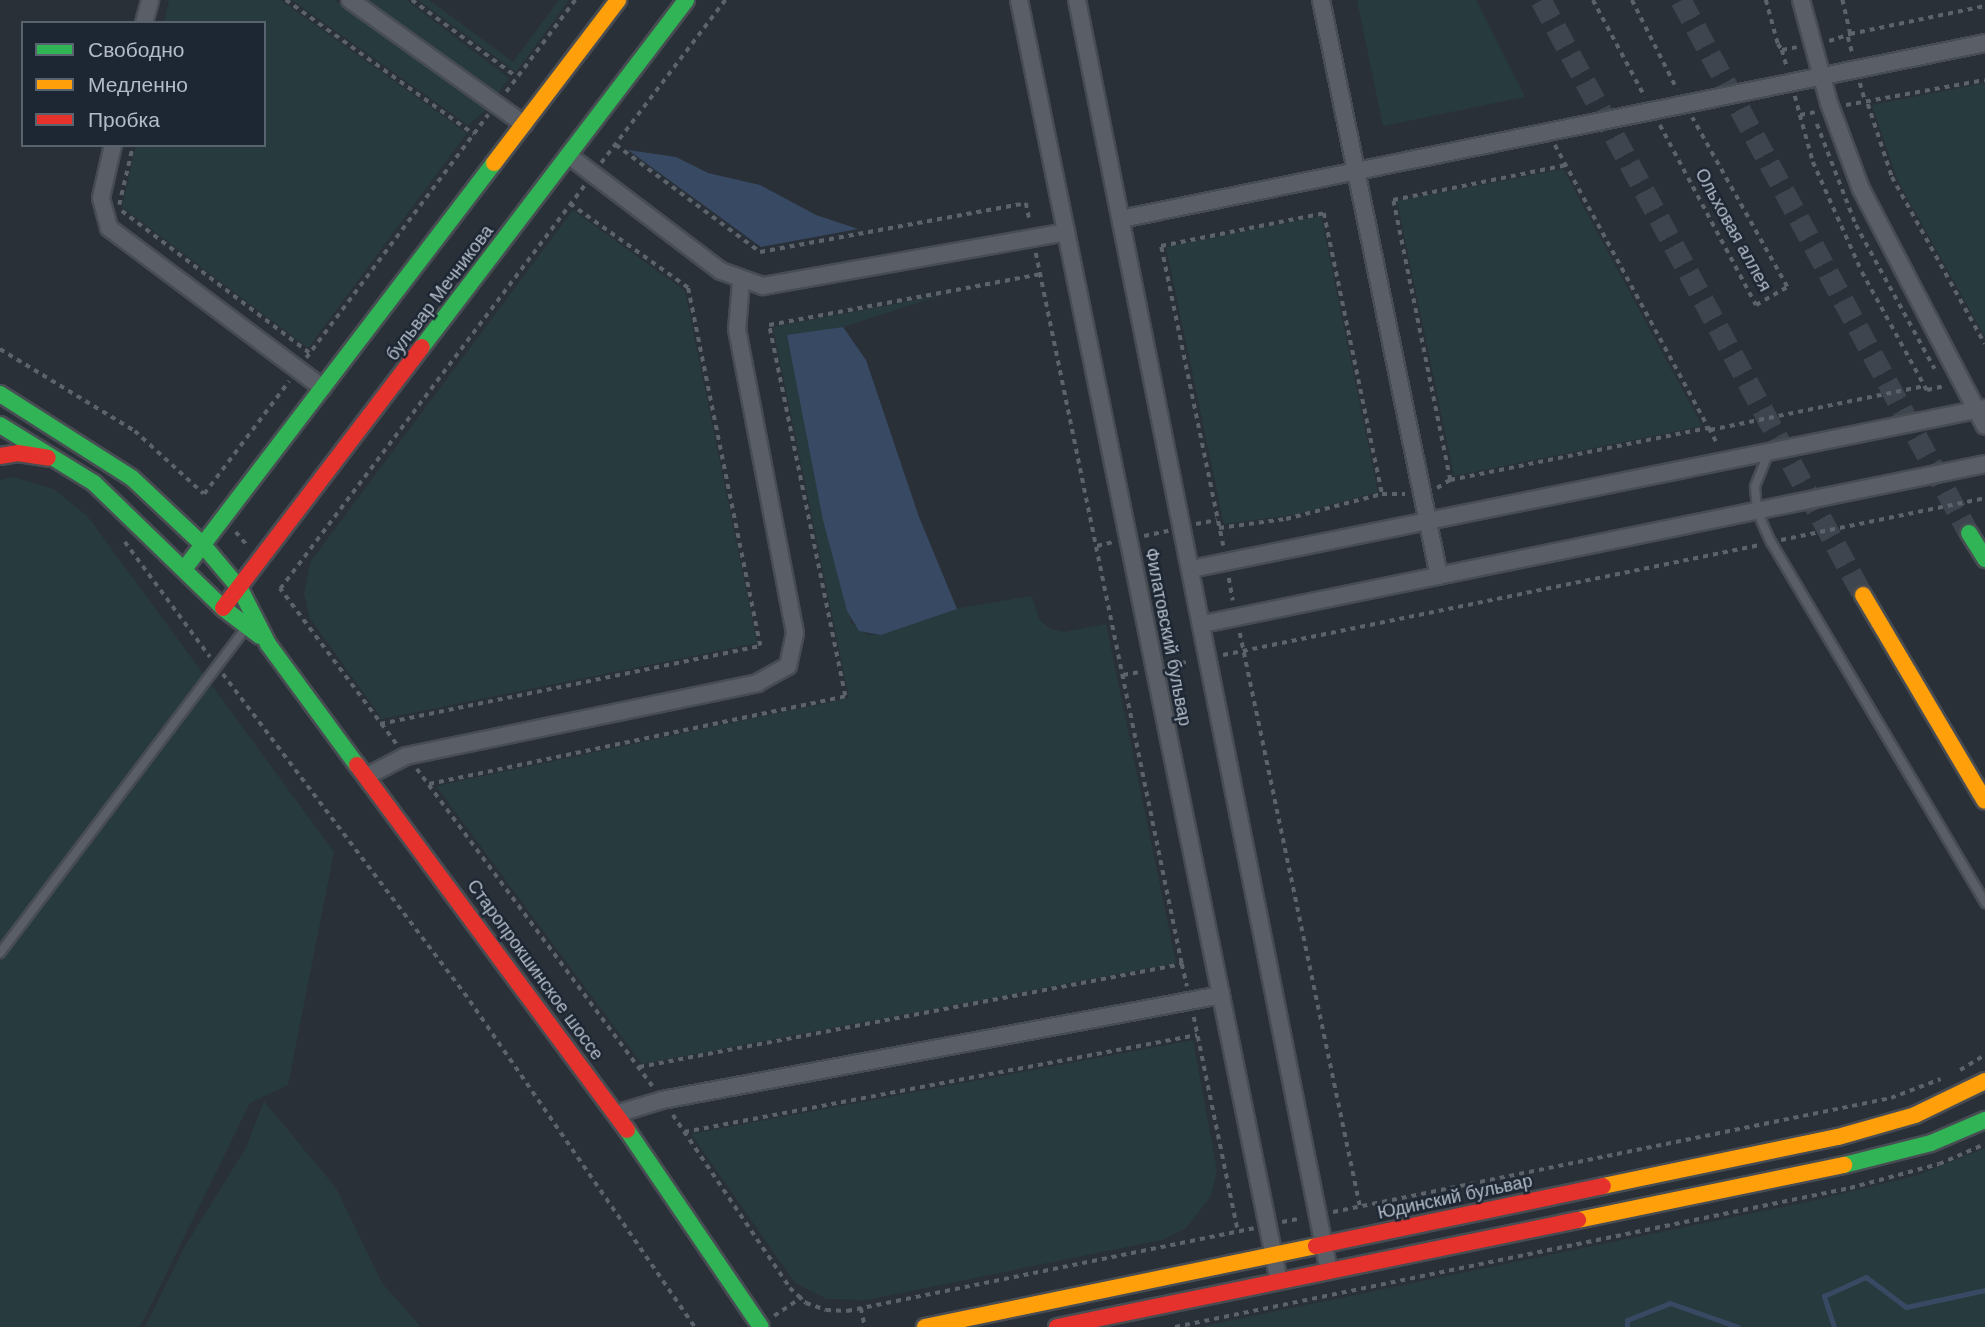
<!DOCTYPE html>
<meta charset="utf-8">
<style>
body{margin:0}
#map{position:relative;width:1985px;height:1327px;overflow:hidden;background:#2a3038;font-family:Arial,sans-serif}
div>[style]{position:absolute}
.green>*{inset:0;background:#273a3e}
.water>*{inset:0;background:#384963}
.stream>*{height:5px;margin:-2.5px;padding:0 2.5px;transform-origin:2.5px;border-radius:2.5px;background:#384963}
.secondary-tunnel>*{height:21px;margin-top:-10.5px;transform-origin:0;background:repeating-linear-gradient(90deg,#3f454e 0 21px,transparent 0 31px)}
.path>*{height:3.5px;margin-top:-1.75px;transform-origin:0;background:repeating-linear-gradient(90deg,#5d636a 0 5px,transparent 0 10px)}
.roads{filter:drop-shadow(2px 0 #484c53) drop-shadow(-2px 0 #484c53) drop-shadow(0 2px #484c53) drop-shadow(0 -2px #484c53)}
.lane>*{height:8px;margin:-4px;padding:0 4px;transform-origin:4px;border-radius:4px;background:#5a5e66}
.street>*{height:16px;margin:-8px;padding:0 8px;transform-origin:8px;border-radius:8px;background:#5a5e66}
.fast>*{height:16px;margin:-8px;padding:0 8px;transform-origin:8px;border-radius:8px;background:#30b455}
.slow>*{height:16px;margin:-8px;padding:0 8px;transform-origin:8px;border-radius:8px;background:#ff9f0a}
.jam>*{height:16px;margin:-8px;padding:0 8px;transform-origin:8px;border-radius:8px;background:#e5322d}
span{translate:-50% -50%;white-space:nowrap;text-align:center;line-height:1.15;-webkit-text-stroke:5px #1d2633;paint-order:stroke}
.street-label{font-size:18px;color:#b4bcc9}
.legend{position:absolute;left:21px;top:21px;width:245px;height:126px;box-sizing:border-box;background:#1d2633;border:2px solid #59626f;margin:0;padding:9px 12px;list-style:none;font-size:21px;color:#b4bcc9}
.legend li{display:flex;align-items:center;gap:14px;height:35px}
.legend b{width:35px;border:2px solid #59626f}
</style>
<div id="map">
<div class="green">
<i style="clip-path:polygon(169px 0,280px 0,467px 133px,308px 348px,122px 207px,136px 145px,264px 145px,264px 23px,164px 23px)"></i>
<i style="clip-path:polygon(292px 0,335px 0,486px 110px,468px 125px)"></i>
<i style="clip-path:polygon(365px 0,406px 0,509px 78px,497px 95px)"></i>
<i style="clip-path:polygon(418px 0,429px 0,513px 62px,559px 0,569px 0,516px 72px)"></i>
<i style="clip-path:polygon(1357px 0,1476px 0,1525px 97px,1383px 126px)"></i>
<i style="clip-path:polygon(1985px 83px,1985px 337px,1897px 179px,1872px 105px)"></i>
<i style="clip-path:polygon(1563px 169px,1702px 426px,1454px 476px,1397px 201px)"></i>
<i style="clip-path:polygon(573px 210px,685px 291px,757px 643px,382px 719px,310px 618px,304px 593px,311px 561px)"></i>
<i style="clip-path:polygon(1321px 216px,1378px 492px,1294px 515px,1224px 524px,1166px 247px)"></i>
<i style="clip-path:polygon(942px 295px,843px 327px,787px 336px,851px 623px,868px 635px,881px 635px,960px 608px,1032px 596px,1039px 619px,1050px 629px,1065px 632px,1106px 624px,1176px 963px,642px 1064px,436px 786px,849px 698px,773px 327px)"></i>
<i style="clip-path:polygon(13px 477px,54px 489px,88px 517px,334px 852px,288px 1085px,250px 1103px,140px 1327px,0 1327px,0 480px)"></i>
<i style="clip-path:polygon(1193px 1040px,1217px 1170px,1211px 1196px,1186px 1228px,1162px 1240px,866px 1300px,827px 1299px,795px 1283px,691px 1134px)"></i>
<i style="clip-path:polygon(264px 1101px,336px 1188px,382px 1283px,421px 1327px,145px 1327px,185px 1246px,246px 1148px)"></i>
<i style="clip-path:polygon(1985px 1148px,1985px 1327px,1199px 1327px,1812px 1201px,1915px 1176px)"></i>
</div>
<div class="water">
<i style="clip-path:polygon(628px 150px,676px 157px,708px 173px,760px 185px,816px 215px,858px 229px,761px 247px)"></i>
<i style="clip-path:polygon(843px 327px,866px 360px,919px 517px,957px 609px,881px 635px,859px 631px,847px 611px,823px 520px,787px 335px)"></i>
</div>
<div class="stream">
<i style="left:1627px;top:1327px;width:7px;rotate:-90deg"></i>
<i style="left:1627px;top:1320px;width:46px;rotate:-21.6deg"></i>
<i style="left:1670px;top:1303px;width:72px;rotate:19.4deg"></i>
<i style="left:1834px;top:1327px;width:33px;rotate:-108deg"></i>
<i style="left:1824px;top:1296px;width:46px;rotate:-24.3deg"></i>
<i style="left:1866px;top:1277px;width:50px;rotate:36.9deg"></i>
<i style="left:1906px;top:1307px;width:81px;rotate:-12.1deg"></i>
</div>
<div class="secondary-tunnel">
<i style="left:1541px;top:0;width:677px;rotate:61.58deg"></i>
<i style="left:1681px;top:0;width:606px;rotate:61.62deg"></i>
</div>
<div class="path">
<i style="left:286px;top:0;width:231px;rotate:35.5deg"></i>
<i style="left:412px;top:0;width:130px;rotate:36.3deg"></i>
<i style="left:1593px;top:0;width:110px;rotate:61.8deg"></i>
<i style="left:1632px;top:0;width:100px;rotate:63.2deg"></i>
<i style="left:1766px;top:0;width:46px;rotate:74.7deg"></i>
<i style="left:1778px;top:44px;width:7px;rotate:56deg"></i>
<i style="left:1782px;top:50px;width:15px;rotate:-11deg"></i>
<i style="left:1850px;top:34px;width:138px;rotate:-11.7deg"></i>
<i style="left:1848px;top:37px;width:20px;rotate:75deg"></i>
<i style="left:1829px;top:41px;width:22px;rotate:-18deg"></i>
<i style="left:1850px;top:34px;width:35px;rotate:-103deg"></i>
<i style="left:1782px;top:50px;width:19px;rotate:74deg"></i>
<i style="left:1860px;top:83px;width:19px;rotate:74deg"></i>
<i style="left:506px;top:92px;width:115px;rotate:-53.1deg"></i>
<i style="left:1795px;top:96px;width:20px;rotate:75deg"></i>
<i style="left:1800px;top:115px;width:15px;rotate:-11deg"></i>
<i style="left:1868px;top:104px;width:77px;rotate:71.8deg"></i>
<i style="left:1892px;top:177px;width:191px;rotate:60.9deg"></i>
<i style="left:1846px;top:105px;width:141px;rotate:-10.2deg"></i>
<i style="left:1800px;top:115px;width:49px;rotate:74.5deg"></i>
<i style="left:1813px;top:162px;width:120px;rotate:66deg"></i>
<i style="left:1862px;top:272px;width:135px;rotate:61.2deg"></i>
<i style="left:1927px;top:390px;width:18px;rotate:-13deg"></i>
<i style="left:1817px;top:124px;width:108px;rotate:68.9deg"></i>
<i style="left:1856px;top:225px;width:164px;rotate:61.3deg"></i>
<i style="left:1660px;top:125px;width:204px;rotate:61.9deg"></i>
<i style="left:1756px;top:305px;width:36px;rotate:-30deg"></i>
<i style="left:1787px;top:287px;width:194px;rotate:-119.3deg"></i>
<i style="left:616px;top:145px;width:179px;rotate:36.6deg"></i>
<i style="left:760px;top:252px;width:270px;rotate:-10.4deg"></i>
<i style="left:1026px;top:203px;width:19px;rotate:78deg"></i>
<i style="left:1555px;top:145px;width:324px;rotate:61.5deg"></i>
<i style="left:1710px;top:430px;width:219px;rotate:-11.6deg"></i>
<i style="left:601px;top:163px;width:205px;rotate:-52.7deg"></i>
<i style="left:119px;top:205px;width:62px;rotate:-76.9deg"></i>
<i style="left:122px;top:211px;width:236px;rotate:37.1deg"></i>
<i style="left:1036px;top:253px;width:726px;rotate:78.4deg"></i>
<i style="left:0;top:349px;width:158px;rotate:31.3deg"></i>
<i style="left:135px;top:431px;width:93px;rotate:42.4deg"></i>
<i style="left:204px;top:494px;width:141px;rotate:-53deg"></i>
<i style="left:306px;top:358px;width:304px;rotate:-53.2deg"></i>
<i style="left:1450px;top:480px;width:286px;rotate:-101.5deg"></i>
<i style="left:1393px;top:200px;width:177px;rotate:-11.4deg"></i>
<i style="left:1437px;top:488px;width:15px;rotate:-32deg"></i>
<i style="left:1450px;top:480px;width:264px;rotate:-11.4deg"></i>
<i style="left:1709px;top:428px;width:19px;rotate:62deg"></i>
<i style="left:1196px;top:524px;width:21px;rotate:-11deg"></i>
<i style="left:1219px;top:528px;width:68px;rotate:-7.7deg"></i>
<i style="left:1286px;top:519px;width:99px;rotate:-14.6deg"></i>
<i style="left:1382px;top:494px;width:23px"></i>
<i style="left:236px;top:532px;width:17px;rotate:50deg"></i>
<i style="left:1144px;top:536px;width:25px;rotate:-12deg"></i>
<i style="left:1781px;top:540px;width:208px;rotate:-11.6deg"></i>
<i style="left:125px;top:542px;width:143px;rotate:53.5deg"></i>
<i style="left:1097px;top:546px;width:16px;rotate:-14deg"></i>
<i style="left:1223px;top:546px;width:306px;rotate:-101.7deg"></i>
<i style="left:1161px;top:246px;width:166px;rotate:-11.4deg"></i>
<i style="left:1324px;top:213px;width:287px;rotate:78.3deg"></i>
<i style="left:1229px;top:578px;width:23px;rotate:80deg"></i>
<i style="left:1240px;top:633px;width:585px;rotate:78.17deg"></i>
<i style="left:1223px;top:655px;width:548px;rotate:-11.58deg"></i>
<i style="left:1171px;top:665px;width:20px;rotate:-11deg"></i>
<i style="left:223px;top:674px;width:410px;rotate:52.9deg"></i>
<i style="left:470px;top:1001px;width:396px;rotate:55.4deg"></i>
<i style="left:1123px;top:675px;width:17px;rotate:-10deg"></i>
<i style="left:380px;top:724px;width:388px;rotate:-11.6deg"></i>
<i style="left:760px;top:646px;width:365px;rotate:-101.4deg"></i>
<i style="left:688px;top:288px;width:145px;rotate:-144.6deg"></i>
<i style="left:396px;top:744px;width:194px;rotate:-126.8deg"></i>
<i style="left:280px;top:589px;width:505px;rotate:-52.97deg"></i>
<i style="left:417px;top:769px;width:395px;rotate:53.4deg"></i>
<i style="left:429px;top:784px;width:425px;rotate:-11.9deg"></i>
<i style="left:845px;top:696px;width:379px;rotate:-101.6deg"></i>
<i style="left:769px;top:325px;width:277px;rotate:-10.6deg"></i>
<i style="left:1194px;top:1017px;width:218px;rotate:78.4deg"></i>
<i style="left:639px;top:1067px;width:553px;rotate:-10.74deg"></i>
<i style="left:1182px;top:964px;width:23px;rotate:77deg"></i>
<i style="left:1960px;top:1070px;width:29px;rotate:-31deg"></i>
<i style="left:673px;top:1115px;width:209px;rotate:55.9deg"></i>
<i style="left:790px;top:1288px;width:22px;rotate:43deg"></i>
<i style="left:806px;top:1303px;width:21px;rotate:19deg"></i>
<i style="left:826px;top:1310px;width:21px;rotate:3deg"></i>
<i style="left:847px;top:1311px;width:415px;rotate:-11.5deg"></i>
<i style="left:684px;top:1132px;width:522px;rotate:-10.71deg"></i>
<i style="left:1333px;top:1212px;width:570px;rotate:-11.55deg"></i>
<i style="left:1891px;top:1098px;width:53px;rotate:-20.8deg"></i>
<i style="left:1282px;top:1222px;width:20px;rotate:-11deg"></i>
<i style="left:861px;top:1308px;width:19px;rotate:78deg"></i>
<i style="left:774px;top:1316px;width:34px;rotate:-34deg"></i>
<i style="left:1175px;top:1327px;width:689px;rotate:-11.64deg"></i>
<i style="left:1850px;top:1188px;width:92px;rotate:-15.1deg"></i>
<i style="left:1939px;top:1164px;width:50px;rotate:-23.5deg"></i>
</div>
<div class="roads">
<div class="lane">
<i style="left:1768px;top:454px;width:35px;rotate:112deg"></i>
<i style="left:1755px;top:487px;width:24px;rotate:85deg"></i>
<i style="left:1757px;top:511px;width:34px;rotate:66deg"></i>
<i style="left:1771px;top:542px;width:420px;rotate:59.3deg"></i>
<i style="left:0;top:953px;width:410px;rotate:-52.9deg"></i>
</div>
<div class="street">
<i style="left:350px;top:0;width:214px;rotate:35.5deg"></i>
<i style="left:1019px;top:0;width:1307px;rotate:78.53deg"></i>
<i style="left:1077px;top:0;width:1296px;rotate:78.79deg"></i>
<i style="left:1321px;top:0;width:588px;rotate:78.42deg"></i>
<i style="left:1801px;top:0;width:107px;rotate:74.8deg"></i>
<i style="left:1829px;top:103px;width:92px;rotate:69.6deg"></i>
<i style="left:1861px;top:189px;width:267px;rotate:62.4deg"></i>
<i style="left:144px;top:23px;width:24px;rotate:-75deg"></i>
<i style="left:113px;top:145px;width:54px;rotate:102.8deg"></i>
<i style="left:101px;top:198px;width:31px;rotate:75deg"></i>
<i style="left:109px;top:228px;width:267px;rotate:36.8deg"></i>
<i style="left:568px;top:155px;width:192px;rotate:37.2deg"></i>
<i style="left:721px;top:271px;width:45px;rotate:19.7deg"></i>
<i style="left:763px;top:286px;width:308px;rotate:-10.1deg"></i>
<i style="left:1121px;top:219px;width:882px;rotate:-11.51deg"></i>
<i style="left:1191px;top:569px;width:810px;rotate:-11.46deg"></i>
<i style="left:1203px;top:624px;width:798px;rotate:-11.56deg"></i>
<i style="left:367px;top:776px;width:44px;rotate:-27.1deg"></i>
<i style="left:406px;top:756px;width:359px;rotate:-11.7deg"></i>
<i style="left:757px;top:683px;width:35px;rotate:-29deg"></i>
<i style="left:788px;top:666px;width:34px;rotate:-78deg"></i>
<i style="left:795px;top:633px;width:309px;rotate:-100.8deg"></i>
<i style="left:737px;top:330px;width:48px;rotate:-85.2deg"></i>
<i style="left:616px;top:1114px;width:48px;rotate:-16.9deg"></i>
<i style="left:662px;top:1100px;width:569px;rotate:-10.64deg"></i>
</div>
<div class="fast">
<i style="left:422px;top:347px;width:436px;rotate:-52.7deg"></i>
<i style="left:0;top:394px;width:156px;rotate:32.5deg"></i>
<i style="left:132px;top:478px;width:98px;rotate:43.3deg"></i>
<i style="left:203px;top:545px;width:57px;rotate:49.9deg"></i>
<i style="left:240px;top:589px;width:62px;rotate:63deg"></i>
<i style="left:268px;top:644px;width:150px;rotate:53.7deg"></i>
<i style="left:0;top:425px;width:110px;rotate:31.7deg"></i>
<i style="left:94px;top:483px;width:180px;rotate:44.1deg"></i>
<i style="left:223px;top:608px;width:46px;rotate:37.1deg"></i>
<i style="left:1969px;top:533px;width:31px;rotate:58deg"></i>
<i style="left:185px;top:568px;width:509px;rotate:-52.66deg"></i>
<i style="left:627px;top:1130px;width:238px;rotate:55.8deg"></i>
<i style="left:1844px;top:1165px;width:90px;rotate:-14.2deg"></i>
<i style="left:1931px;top:1143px;width:59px;rotate:-23.1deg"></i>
</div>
<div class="slow">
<i style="left:494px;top:163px;width:205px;rotate:-52.7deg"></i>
<i style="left:1863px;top:595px;width:239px;rotate:59.4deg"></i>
<i style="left:1603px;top:1186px;width:240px;rotate:-11.8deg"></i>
<i style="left:1838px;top:1137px;width:80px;rotate:-15.9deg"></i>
<i style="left:1915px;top:1115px;width:78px;rotate:-25.9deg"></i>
<i style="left:1578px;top:1220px;width:272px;rotate:-11.7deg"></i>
<i style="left:925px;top:1327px;width:399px;rotate:-11.7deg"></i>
</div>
<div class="jam">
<i style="left:0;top:456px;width:18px;rotate:-9deg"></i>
<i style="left:18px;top:453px;width:30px;rotate:9deg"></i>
<i style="left:223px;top:608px;width:328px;rotate:-52.7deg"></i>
<i style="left:357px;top:765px;width:454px;rotate:53.5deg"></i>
<i style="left:1316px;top:1246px;width:293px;rotate:-11.8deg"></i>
<i style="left:1057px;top:1327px;width:532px;rotate:-11.61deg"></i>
</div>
</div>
<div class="street-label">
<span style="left:1733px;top:230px;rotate:61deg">Ольховая аллея</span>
<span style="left:440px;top:293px;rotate:-53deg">бульвар Мечникова</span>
<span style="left:1168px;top:637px;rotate:79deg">Филатовский бульвар</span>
<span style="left:535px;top:970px;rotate:54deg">Старопрокшинское шоссе</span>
<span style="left:1455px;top:1197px;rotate:-12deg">Юдинский бульвар</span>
</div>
<ul class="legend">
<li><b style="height:9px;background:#30b455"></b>Свободно</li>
<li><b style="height:9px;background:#ff9f0a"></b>Медленно</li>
<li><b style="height:9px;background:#e5322d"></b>Пробка</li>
</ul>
</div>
